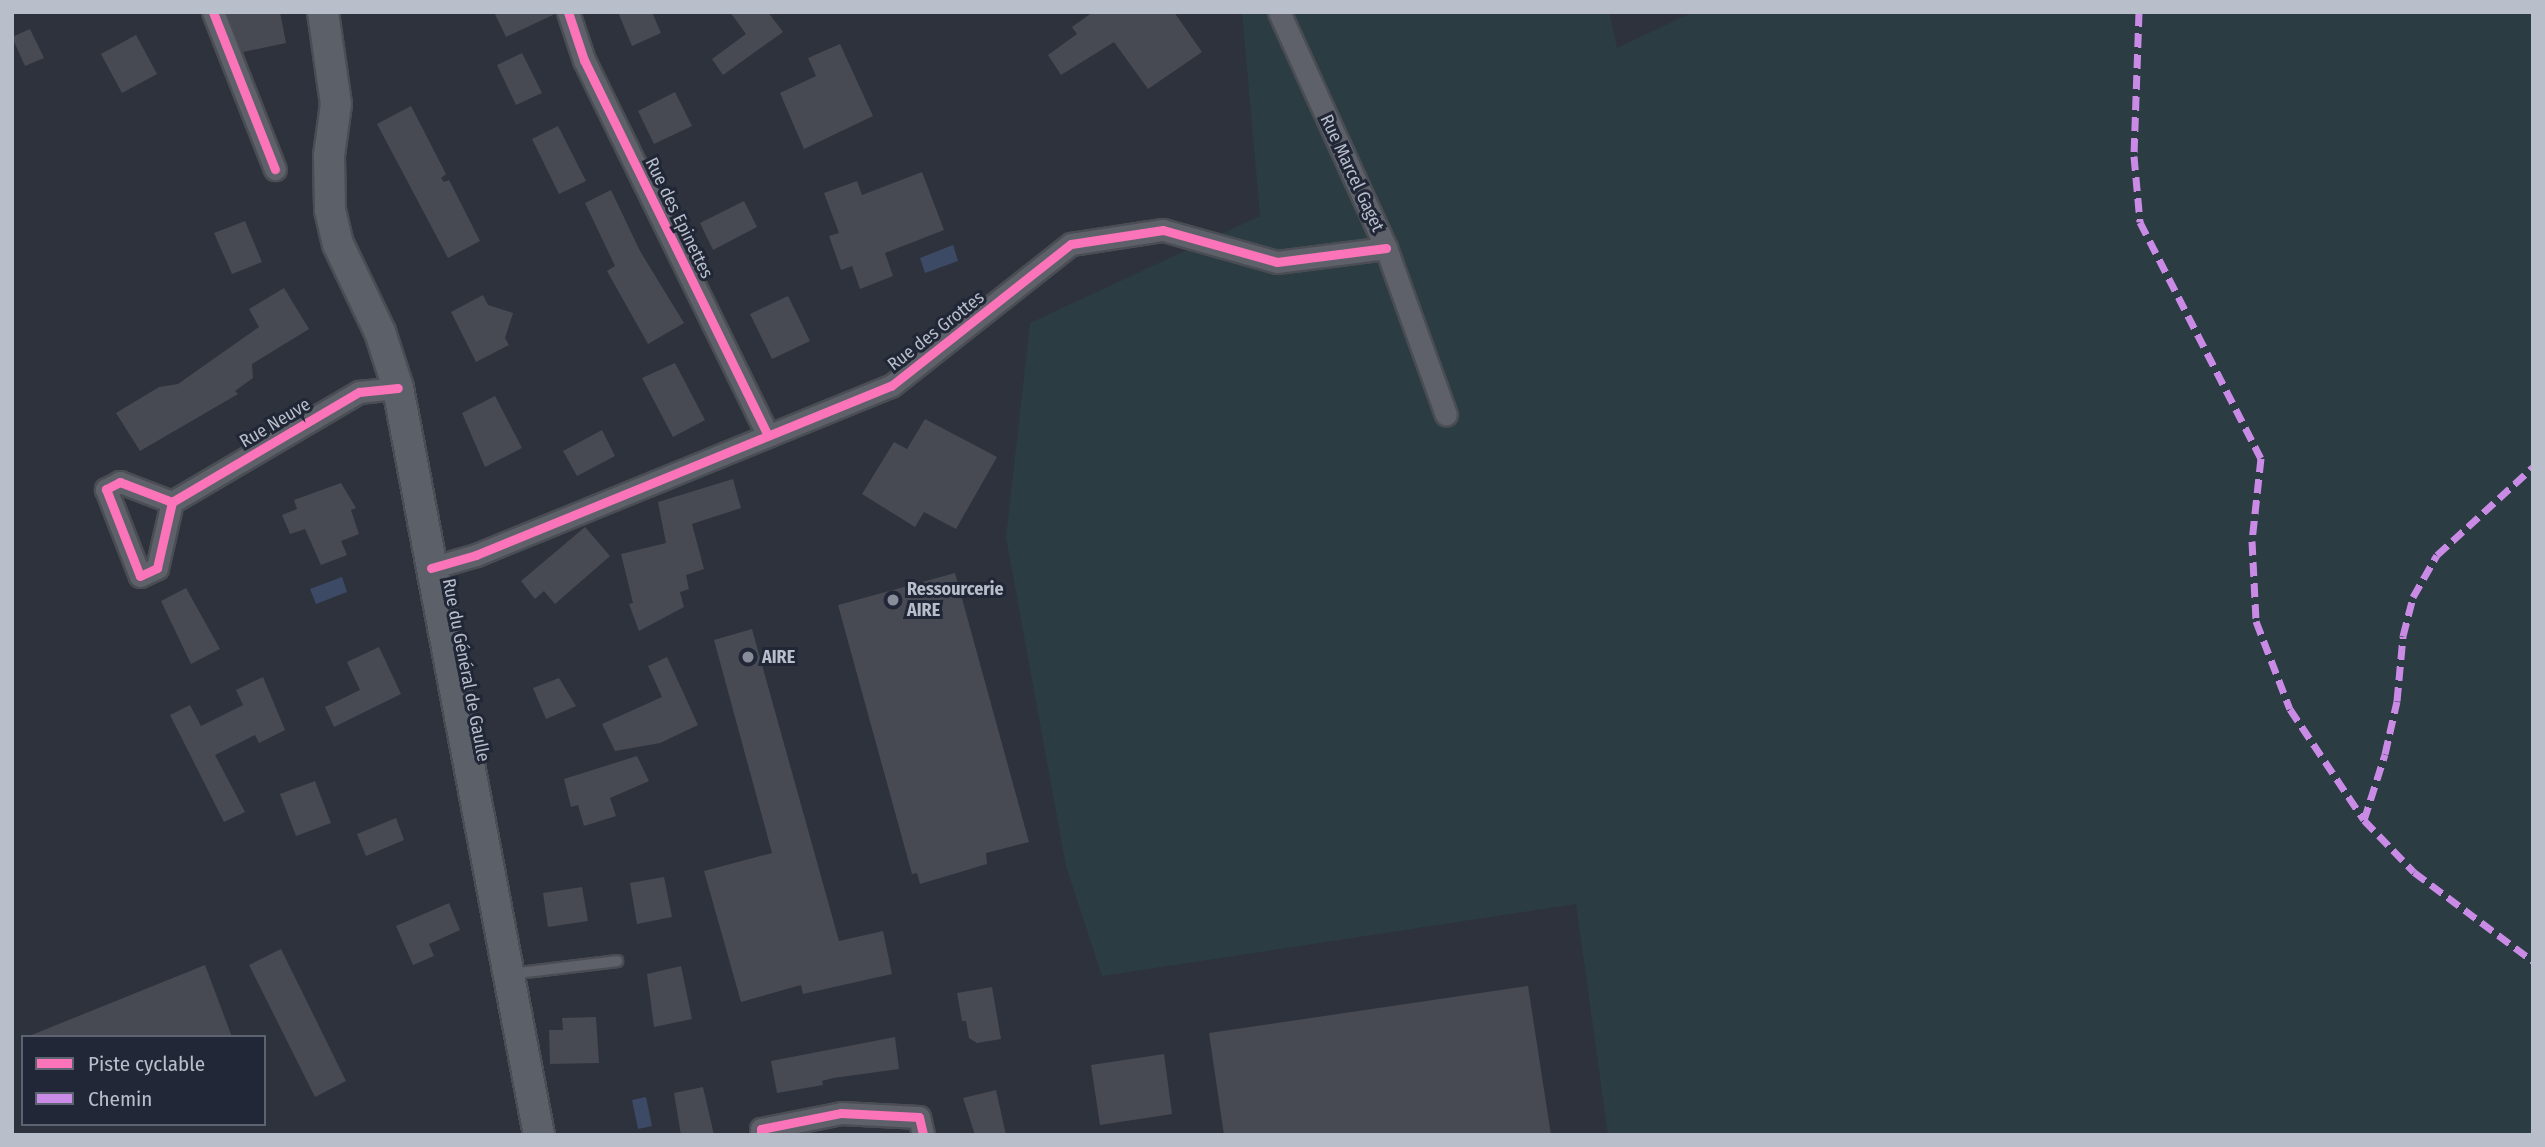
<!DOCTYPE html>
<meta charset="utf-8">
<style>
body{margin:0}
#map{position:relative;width:2545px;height:1147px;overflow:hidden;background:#2e323c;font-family:"Fira Sans Condensed",sans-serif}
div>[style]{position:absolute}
.green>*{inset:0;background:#2b3c42}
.water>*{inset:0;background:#3d4a66}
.building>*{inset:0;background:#474a52}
.roads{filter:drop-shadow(2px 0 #4a4d54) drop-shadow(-2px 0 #4a4d54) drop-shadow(0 2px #4a4d54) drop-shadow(0 -2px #4a4d54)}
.lane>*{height:10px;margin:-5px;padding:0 5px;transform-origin:5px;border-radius:5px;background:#5e6169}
.street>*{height:21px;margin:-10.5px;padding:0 10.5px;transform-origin:10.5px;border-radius:10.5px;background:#5e6169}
.secondary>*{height:30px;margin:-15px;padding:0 15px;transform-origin:15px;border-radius:15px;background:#5c6068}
.quiet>*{height:7px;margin-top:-3.5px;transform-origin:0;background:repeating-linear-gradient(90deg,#ca8be6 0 14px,transparent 0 21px)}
.cycleway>*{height:9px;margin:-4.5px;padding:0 4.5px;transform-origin:4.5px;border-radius:4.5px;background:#fb73b8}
.dots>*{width:19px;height:19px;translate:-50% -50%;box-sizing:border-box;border:4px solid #212737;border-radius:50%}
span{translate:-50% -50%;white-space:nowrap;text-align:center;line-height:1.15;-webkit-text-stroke:6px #212737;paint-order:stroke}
.street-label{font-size:18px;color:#b9becb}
.poi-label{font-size:18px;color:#b9becb;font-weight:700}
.left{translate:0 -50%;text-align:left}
.frame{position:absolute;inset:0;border:14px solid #b9becb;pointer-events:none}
.legend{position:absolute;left:21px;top:1035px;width:245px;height:91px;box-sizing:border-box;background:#212737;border:2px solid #5e6372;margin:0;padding:9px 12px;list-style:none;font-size:21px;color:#b9becb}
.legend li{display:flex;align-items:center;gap:14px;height:35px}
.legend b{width:35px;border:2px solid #5e6372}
</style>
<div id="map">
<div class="green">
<i style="clip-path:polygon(1242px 12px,1609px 12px,1617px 48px,1693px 12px,2533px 12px,2533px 1135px,1608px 1135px,1576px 904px,1102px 976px,1066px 866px,1006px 537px,1030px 323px,1260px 216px)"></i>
</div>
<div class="water">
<i style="clip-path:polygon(953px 245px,958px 261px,925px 273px,920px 258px)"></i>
<i style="clip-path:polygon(342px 577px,347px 592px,316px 604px,310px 589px)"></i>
<i style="clip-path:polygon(646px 1097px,652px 1126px,638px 1129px,632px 1100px)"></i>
</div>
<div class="building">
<i style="clip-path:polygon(227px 12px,280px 12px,286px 43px,243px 52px)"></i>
<i style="clip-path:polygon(494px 12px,555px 12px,555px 14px,506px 37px)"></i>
<i style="clip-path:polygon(618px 12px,652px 12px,661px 33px,632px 46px)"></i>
<i style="clip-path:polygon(730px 12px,768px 12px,783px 32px,723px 75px,712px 59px,746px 34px)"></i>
<i style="clip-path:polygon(1093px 12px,1174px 12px,1202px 52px,1148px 89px,1114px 42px,1061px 75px,1048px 55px,1077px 34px,1072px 27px)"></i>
<i style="clip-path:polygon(30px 29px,44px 58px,25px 66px,12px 37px)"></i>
<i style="clip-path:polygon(136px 35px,157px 74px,122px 93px,101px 54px)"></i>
<i style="clip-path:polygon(840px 44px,873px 116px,804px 149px,780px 93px,816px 76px,808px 58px)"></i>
<i style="clip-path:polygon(522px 53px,542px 93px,516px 105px,497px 65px)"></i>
<i style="clip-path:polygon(675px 92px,692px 126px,654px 144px,638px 111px)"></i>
<i style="clip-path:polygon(411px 106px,446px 174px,441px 178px,444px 182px,449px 180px,480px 241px,448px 258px,377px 124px)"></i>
<i style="clip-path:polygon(558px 126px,586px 181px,559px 194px,532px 139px)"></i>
<i style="clip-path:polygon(922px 172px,944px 230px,885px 253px,893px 276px,860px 289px,852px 266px,841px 270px,829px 236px,839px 233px,824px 193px,857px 181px,862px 195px)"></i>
<i style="clip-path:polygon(611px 190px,640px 251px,684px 323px,648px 344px,607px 271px,615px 266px,585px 203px)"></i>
<i style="clip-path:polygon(744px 201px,757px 227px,713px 250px,700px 223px)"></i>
<i style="clip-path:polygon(245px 221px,262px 262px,232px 274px,214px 233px)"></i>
<i style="clip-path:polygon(284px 288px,309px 329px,252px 364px,253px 378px,235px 391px,238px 394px,140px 451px,116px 413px,159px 387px,178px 384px,259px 327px,249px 309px)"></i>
<i style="clip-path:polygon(483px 295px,488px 305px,513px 313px,505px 338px,509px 345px,476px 362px,451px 312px)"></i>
<i style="clip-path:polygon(788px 296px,810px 341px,772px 359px,750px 314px)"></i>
<i style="clip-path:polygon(675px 363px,705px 420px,673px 437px,642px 378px)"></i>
<i style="clip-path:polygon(495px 396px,522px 448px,485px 467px,462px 413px)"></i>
<i style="clip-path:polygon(925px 419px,997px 457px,956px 529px,924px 512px,915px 527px,862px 494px,894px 442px,907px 449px)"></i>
<i style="clip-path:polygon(602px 430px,615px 456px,577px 476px,563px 451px)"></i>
<i style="clip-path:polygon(733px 479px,741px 508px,692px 524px,704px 569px,686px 575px,689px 589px,680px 592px,684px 607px,639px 631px,629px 604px,633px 603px,621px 554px,666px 543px,658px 502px)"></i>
<i style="clip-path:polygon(341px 483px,356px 508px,351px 510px,359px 534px,341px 541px,347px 555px,321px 565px,305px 529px,290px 534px,282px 515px,297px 509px,294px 500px)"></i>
<i style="clip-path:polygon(585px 527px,610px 556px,555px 604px,544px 591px,535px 599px,521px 581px)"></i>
<i style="clip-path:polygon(955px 573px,1029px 842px,986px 853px,987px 864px,920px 884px,917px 873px,912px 874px,838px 605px)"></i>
<i style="clip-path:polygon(186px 588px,220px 649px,191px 664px,161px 601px)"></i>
<i style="clip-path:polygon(752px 629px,839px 941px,883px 931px,892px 974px,803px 994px,801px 985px,741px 1002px,704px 871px,772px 853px,714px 640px)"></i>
<i style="clip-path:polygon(379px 647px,401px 694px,334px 727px,325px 707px,360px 690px,347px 662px)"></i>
<i style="clip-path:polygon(667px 657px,698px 725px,660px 743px,615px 751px,602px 724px,662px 697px,648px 666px)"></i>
<i style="clip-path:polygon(263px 677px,285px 730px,259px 743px,255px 735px,215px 755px,245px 812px,224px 822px,170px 715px,190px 705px,201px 726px,243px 705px,236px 690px)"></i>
<i style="clip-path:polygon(559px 678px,576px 706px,546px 719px,533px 688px)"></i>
<i style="clip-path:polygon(637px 756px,649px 781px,610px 798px,616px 816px,584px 826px,578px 805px,571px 807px,564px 779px)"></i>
<i style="clip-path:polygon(315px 781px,331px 823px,296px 836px,280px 794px)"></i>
<i style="clip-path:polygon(396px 818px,404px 840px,366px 856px,357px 834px)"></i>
<i style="clip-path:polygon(664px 877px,672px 917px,637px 924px,630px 883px)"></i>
<i style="clip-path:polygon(582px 887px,588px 921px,548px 927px,543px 893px)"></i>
<i style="clip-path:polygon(449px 903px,460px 930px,429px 944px,434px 956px,413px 965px,396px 926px)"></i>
<i style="clip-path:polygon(281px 949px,346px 1081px,315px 1097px,249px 965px)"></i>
<i style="clip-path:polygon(205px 965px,232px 1037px,30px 1037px,29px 1036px)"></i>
<i style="clip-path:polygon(681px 966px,692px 1019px,654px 1027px,647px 974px)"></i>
<i style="clip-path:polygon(1528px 986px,1551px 1135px,1224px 1135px,1209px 1033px)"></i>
<i style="clip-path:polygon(992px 987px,1001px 1039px,977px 1043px,969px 1038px,966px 1021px,962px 1021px,957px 993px)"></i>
<i style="clip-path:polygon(596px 1017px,599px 1063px,550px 1064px,549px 1030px,563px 1030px,562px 1018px)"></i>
<i style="clip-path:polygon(895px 1037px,899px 1069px,833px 1078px,822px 1081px,823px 1085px,777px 1093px,771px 1061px)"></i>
<i style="clip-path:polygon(1164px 1054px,1172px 1114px,1100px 1125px,1091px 1065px)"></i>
<i style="clip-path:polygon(703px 1087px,714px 1135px,681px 1135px,674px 1093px)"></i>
<i style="clip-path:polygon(996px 1090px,1006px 1135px,975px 1135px,963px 1098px)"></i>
</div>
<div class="roads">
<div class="lane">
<i style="left:510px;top:974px;width:108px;rotate:-6.9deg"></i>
</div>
<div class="street">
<i style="left:213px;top:12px;width:169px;rotate:68.5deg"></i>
<i style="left:568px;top:12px;width:51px;rotate:71.6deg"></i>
<i style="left:584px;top:60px;width:418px;rotate:63.9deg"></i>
<i style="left:1279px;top:12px;width:259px;rotate:65.6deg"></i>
<i style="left:1386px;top:248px;width:177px;rotate:70.2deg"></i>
<i style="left:172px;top:502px;width:56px;rotate:-159deg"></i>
<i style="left:120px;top:482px;width:16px;rotate:153deg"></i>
<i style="left:106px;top:489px;width:93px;rotate:68.7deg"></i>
<i style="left:140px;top:576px;width:19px;rotate:-25deg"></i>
<i style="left:157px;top:568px;width:68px;rotate:-77.2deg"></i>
<i style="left:172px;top:502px;width:217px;rotate:-30.5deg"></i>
<i style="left:359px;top:392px;width:39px;rotate:-6deg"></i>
<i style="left:431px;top:568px;width:47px;rotate:-16.1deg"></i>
<i style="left:476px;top:555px;width:448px;rotate:-22.2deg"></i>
<i style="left:891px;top:386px;width:229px;rotate:-38.3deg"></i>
<i style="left:1071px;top:244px;width:93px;rotate:-8.7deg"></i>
<i style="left:1163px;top:230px;width:118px;rotate:15.7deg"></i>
<i style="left:1277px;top:262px;width:110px;rotate:-7.3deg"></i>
<i style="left:761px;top:1135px;width:6px;rotate:-90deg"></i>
<i style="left:761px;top:1129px;width:82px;rotate:-11.3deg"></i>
<i style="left:841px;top:1113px;width:78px;rotate:2.9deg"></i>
<i style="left:919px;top:1117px;width:18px;rotate:77deg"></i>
</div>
<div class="secondary">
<i style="left:323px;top:12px;width:93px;rotate:82deg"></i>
<i style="left:336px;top:104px;width:52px;rotate:97.7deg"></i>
<i style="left:329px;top:156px;width:54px;rotate:88.9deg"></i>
<i style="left:330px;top:210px;width:35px;rotate:77deg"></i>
<i style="left:338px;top:244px;width:98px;rotate:64.5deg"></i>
<i style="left:380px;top:332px;width:59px;rotate:72.2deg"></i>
<i style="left:398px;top:388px;width:760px;rotate:79.31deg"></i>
</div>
</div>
<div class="quiet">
<i style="left:2139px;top:12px;width:144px;rotate:92deg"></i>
<i style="left:2134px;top:156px;width:66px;rotate:84.8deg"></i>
<i style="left:2140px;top:222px;width:265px;rotate:62.9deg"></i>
<i style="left:2261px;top:458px;width:83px;rotate:96.2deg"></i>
<i style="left:2252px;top:541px;width:80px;rotate:87.1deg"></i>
<i style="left:2256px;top:621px;width:94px;rotate:68.9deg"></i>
<i style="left:2290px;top:709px;width:133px;rotate:56.3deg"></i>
<i style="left:2364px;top:820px;width:72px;rotate:46.1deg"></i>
<i style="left:2414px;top:872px;width:149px;rotate:36.8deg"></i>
<i style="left:2364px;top:820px;width:69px;rotate:-72.3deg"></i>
<i style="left:2385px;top:754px;width:54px;rotate:-77.2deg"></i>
<i style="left:2397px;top:701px;width:65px;rotate:-84.7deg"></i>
<i style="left:2403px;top:636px;width:40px;rotate:-75.6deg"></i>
<i style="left:2413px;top:597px;width:48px;rotate:-60.3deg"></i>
<i style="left:2437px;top:555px;width:130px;rotate:-42.5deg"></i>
</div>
<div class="cycleway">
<i style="left:213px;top:12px;width:169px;rotate:68.5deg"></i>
<i style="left:568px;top:12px;width:51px;rotate:71.6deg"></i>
<i style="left:584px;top:60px;width:418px;rotate:63.9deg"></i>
<i style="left:172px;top:502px;width:56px;rotate:-159deg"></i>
<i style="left:120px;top:482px;width:16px;rotate:153deg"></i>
<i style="left:106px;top:489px;width:93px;rotate:68.7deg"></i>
<i style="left:140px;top:576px;width:19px;rotate:-25deg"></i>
<i style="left:157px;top:568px;width:68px;rotate:-77.2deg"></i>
<i style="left:172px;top:502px;width:217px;rotate:-30.5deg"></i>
<i style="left:359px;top:392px;width:39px;rotate:-6deg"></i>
<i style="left:431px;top:568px;width:47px;rotate:-16.1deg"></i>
<i style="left:476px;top:555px;width:448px;rotate:-22.2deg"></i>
<i style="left:891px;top:386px;width:229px;rotate:-38.3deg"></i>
<i style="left:1071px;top:244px;width:93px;rotate:-8.7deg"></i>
<i style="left:1163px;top:230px;width:118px;rotate:15.7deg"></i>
<i style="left:1277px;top:262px;width:110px;rotate:-7.3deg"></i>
<i style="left:761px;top:1135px;width:6px;rotate:-90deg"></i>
<i style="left:761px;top:1129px;width:82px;rotate:-11.3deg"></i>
<i style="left:841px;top:1113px;width:78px;rotate:2.9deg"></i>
<i style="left:919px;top:1117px;width:18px;rotate:77deg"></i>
</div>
<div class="dots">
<i style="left:893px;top:600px;background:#888d99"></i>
<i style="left:748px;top:657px;background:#888d99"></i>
</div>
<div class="street-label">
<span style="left:1352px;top:173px;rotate:65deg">Rue Marcel Gaget</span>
<span style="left:679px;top:218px;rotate:64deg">Rue des Epinettes</span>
<span style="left:936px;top:331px;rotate:-38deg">Rue des Grottes</span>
<span style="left:275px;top:423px;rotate:-31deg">Rue Neuve</span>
<span style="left:466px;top:670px;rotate:79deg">Rue du Général de Gaulle</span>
</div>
<div class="poi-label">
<span class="left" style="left:907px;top:600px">Ressourcerie<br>AIRE</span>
<span class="left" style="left:762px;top:657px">AIRE</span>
</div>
<div class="frame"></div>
<ul class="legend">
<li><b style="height:9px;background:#fb73b8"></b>Piste cyclable</li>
<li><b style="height:9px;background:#ca8be6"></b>Chemin</li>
</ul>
</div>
